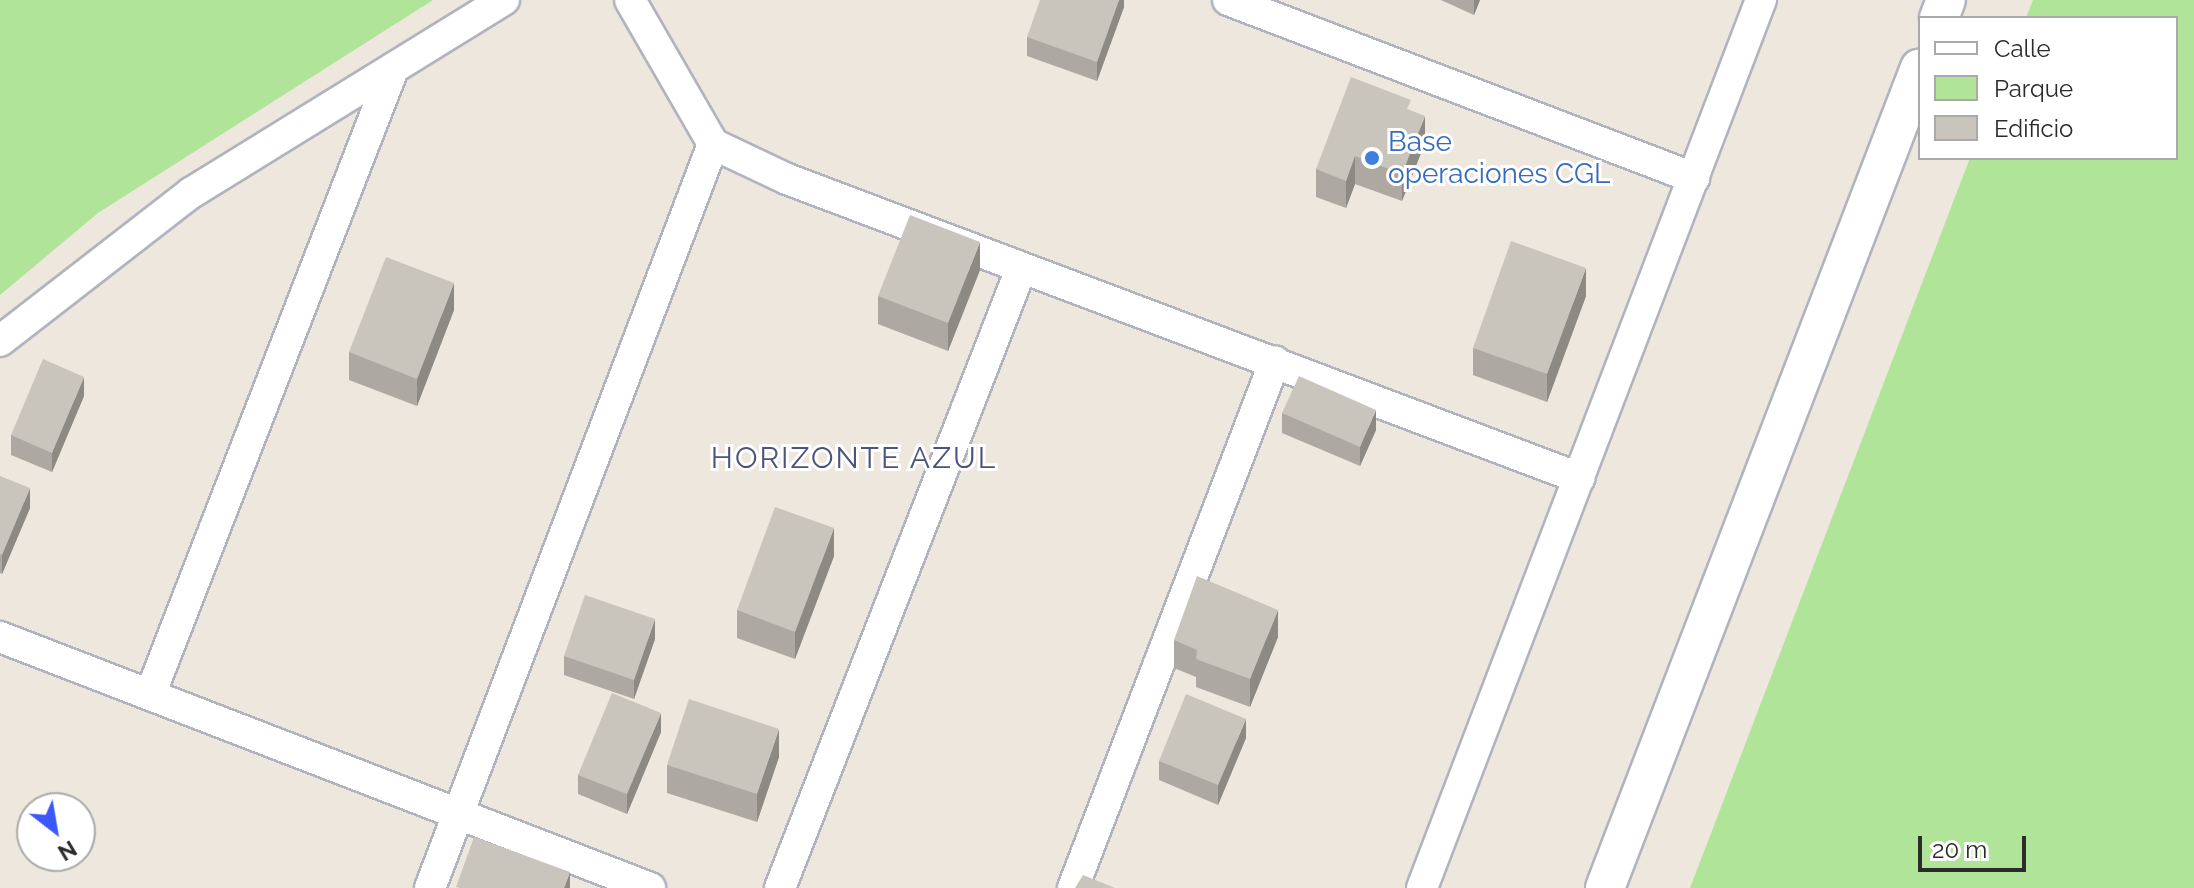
<!DOCTYPE html>
<style>
body{margin:0}
#map{position:relative;width:2194px;height:888px;overflow:hidden;background:#ede7dd;font-family:Raleway,sans-serif}
div>[style]{position:absolute}
.green>*{inset:0;background:#b0e499}
.roads{filter:drop-shadow(2px 0 #b1b3bf) drop-shadow(-2px 0 #b1b3bf) drop-shadow(0 2px #b1b3bf) drop-shadow(0 -2px #b1b3bf)}
.minor>*{height:30px;margin:-15px;padding:0 15px;transform-origin:15px;border-radius:15px;background:#fff}
.tertiary>*{height:38px;margin:-19px;padding:0 19px;transform-origin:19px;border-radius:19px;background:#fff}
.wall>*{inset:0;background:#ada9a2}
.shaded-wall>*{inset:0;background:#8d8a84}
.building>*{inset:0;background:#c9c5bc}
.dots>*{width:22px;height:22px;translate:-50% -50%;box-sizing:border-box;border:4px solid #fff;border-radius:50%}
span{translate:-50% -50%;white-space:nowrap;text-align:center;line-height:1.15;-webkit-text-stroke:6px #fff;paint-order:stroke}
.shop-label{font-size:28px;color:#366cbe}
.left{translate:0 -50%;text-align:left}
.neighbourhood-label{font-size:30px;color:#4b527d;letter-spacing:2px}
.legend{position:absolute;left:1918px;top:16px;width:260px;height:144px;box-sizing:border-box;background:#fff;border:2px solid #aaa;margin:0;padding:10px 14px;list-style:none;font-size:24px;color:#2b2b2b}
.legend li{display:flex;align-items:center;gap:16px;height:40px}
.legend b{width:40px;border:2px solid #aaa}
.north{position:absolute;left:16px;top:792px;width:80px;height:80px;box-sizing:border-box;background:#fff;border:2px solid #aaa;border-radius:50%;rotate:149deg;font-size:22px;font-weight:700;line-height:32px;text-align:center;color:#2b2b2b}
.north::after{content:'';display:block;margin:auto;width:28px;height:36px;background:#3b58fc;clip-path:polygon(50% 0,100% 100%,50% 72%,0 100%)}
.scale{position:absolute;left:1918px;top:836px;width:108px;height:36px;box-sizing:border-box;border:4px solid #2b2b2b;border-top:0;padding-left:10px;font-size:24px;line-height:28px;white-space:nowrap;color:#2b2b2b;-webkit-text-stroke:6px #fff;paint-order:stroke}
</style>
<div id="map">
<div class="green">
<i style="clip-path:polygon(0 0,433px 0,98px 213px,0 295px)"></i>
<i style="clip-path:polygon(2033px 0,2194px 0,2194px 888px,1690px 888px,1970px 158px,2176px 158px,2176px 18px,2026px 18px)"></i>
</div>
<div class="roads">
<div class="minor">
<i style="left:630px;top:0;width:166px;rotate:60deg"></i>
<i style="left:713px;top:144px;width:82px;rotate:25.3deg"></i>
<i style="left:787px;top:179px;width:847px;rotate:20.68deg"></i>
<i style="left:1228px;top:0;width:499px;rotate:20.9deg"></i>
<i style="left:0;top:341px;width:242px;rotate:-37.8deg"></i>
<i style="left:191px;top:193px;width:368px;rotate:-31.7deg"></i>
<i style="left:0;top:637px;width:697px;rotate:21.11deg"></i>
<i style="left:150px;top:695px;width:672px;rotate:-68.78deg"></i>
<i style="left:430px;top:888px;width:796px;rotate:-69.17deg"></i>
<i style="left:780px;top:888px;width:664px;rotate:-68.73deg"></i>
<i style="left:1073px;top:888px;width:564px;rotate:-69.03deg"></i>
<i style="left:1422px;top:888px;width:951px;rotate:-69.11deg"></i>
</div>
<div class="tertiary">
<i style="left:1939px;top:18px;width:19px;rotate:-69deg"></i>
<i style="left:1605px;top:888px;width:878px;rotate:-68.99deg"></i>
</div>
</div>
<div class="wall">
<i style="clip-path:polygon(1124px 0,1124px 7px,1097px 81px,1027px 56px,1027px 37px)"></i>
<i style="clip-path:polygon(1441px 0,1480px 0,1474px 15px)"></i>
<i style="clip-path:polygon(1411px 111px,1425px 143px,1402px 201px,1355px 184px,1346px 208px,1316px 197px,1316px 169px)"></i>
<i style="clip-path:polygon(980px 270px,948px 351px,878px 324px,878px 296px)"></i>
<i style="clip-path:polygon(1586px 296px,1547px 402px,1473px 375px,1473px 348px)"></i>
<i style="clip-path:polygon(454px 310px,417px 406px,349px 380px,349px 352px)"></i>
<i style="clip-path:polygon(84px 396px,52px 472px,11px 455px,11px 435px)"></i>
<i style="clip-path:polygon(1282px 413px,1376px 430px,1360px 466px,1282px 433px)"></i>
<i style="clip-path:polygon(0 476px,30px 508px,2px 574px,0 573px)"></i>
<i style="clip-path:polygon(834px 556px,795px 659px,737px 638px,737px 610px)"></i>
<i style="clip-path:polygon(1278px 637px,1250px 707px,1196px 687px,1196px 677px,1174px 668px,1174px 640px)"></i>
<i style="clip-path:polygon(655px 639px,634px 699px,564px 675px,564px 656px)"></i>
<i style="clip-path:polygon(661px 732px,627px 814px,578px 794px,578px 775px)"></i>
<i style="clip-path:polygon(1246px 738px,1218px 805px,1159px 780px,1159px 761px)"></i>
<i style="clip-path:polygon(779px 757px,757px 822px,667px 793px,667px 765px)"></i>
</div>
<div class="shaded-wall">
<i style="clip-path:polygon(1119px 0,1124px 0,1124px 7px,1097px 81px,1097px 62px)"></i>
<i style="clip-path:polygon(1474px 0,1480px 0,1474px 15px)"></i>
<i style="clip-path:polygon(1425px 116px,1425px 143px,1402px 201px,1402px 174px)"></i>
<i style="clip-path:polygon(1355px 156px,1355px 184px,1346px 208px,1346px 181px)"></i>
<i style="clip-path:polygon(980px 242px,980px 270px,948px 351px,948px 323px)"></i>
<i style="clip-path:polygon(1586px 268px,1586px 296px,1547px 402px,1547px 374px)"></i>
<i style="clip-path:polygon(454px 283px,454px 310px,417px 406px,417px 379px)"></i>
<i style="clip-path:polygon(84px 377px,84px 396px,52px 472px,52px 453px)"></i>
<i style="clip-path:polygon(1376px 410px,1376px 430px,1360px 466px,1360px 447px)"></i>
<i style="clip-path:polygon(30px 488px,30px 508px,2px 574px,2px 555px)"></i>
<i style="clip-path:polygon(834px 528px,834px 556px,795px 659px,795px 632px)"></i>
<i style="clip-path:polygon(1278px 610px,1278px 637px,1250px 707px,1250px 679px)"></i>
<i style="clip-path:polygon(655px 619px,655px 639px,634px 699px,634px 680px)"></i>
<i style="clip-path:polygon(661px 713px,661px 732px,627px 814px,627px 794px)"></i>
<i style="clip-path:polygon(1246px 719px,1246px 738px,1218px 805px,1218px 785px)"></i>
<i style="clip-path:polygon(779px 729px,779px 757px,757px 822px,757px 794px)"></i>
<i style="clip-path:polygon(570px 872px,570px 888px,564px 888px)"></i>
</div>
<div class="building">
<i style="clip-path:polygon(1040px 0,1119px 0,1097px 62px,1027px 37px)"></i>
<i style="clip-path:polygon(1351px 77px,1411px 100px,1407px 109px,1425px 116px,1402px 174px,1355px 156px,1346px 181px,1316px 169px)"></i>
<i style="clip-path:polygon(910px 215px,980px 242px,948px 323px,878px 296px)"></i>
<i style="clip-path:polygon(1511px 241px,1586px 268px,1547px 374px,1473px 348px)"></i>
<i style="clip-path:polygon(386px 257px,454px 283px,417px 379px,349px 352px)"></i>
<i style="clip-path:polygon(43px 359px,84px 377px,52px 453px,11px 435px)"></i>
<i style="clip-path:polygon(1299px 376px,1376px 410px,1360px 447px,1282px 413px)"></i>
<i style="clip-path:polygon(0 476px,30px 488px,2px 555px,0 554px)"></i>
<i style="clip-path:polygon(775px 507px,834px 528px,795px 632px,737px 610px)"></i>
<i style="clip-path:polygon(1197px 576px,1278px 610px,1250px 679px,1196px 659px,1197px 650px,1174px 640px)"></i>
<i style="clip-path:polygon(585px 595px,655px 619px,634px 680px,564px 656px)"></i>
<i style="clip-path:polygon(612px 693px,661px 713px,627px 794px,578px 775px)"></i>
<i style="clip-path:polygon(1186px 694px,1246px 719px,1218px 785px,1159px 761px)"></i>
<i style="clip-path:polygon(689px 699px,779px 729px,757px 794px,667px 765px)"></i>
<i style="clip-path:polygon(474px 837px,570px 872px,564px 888px,460px 888px,456px 887px)"></i>
<i style="clip-path:polygon(1083px 875px,1115px 888px,1075px 888px)"></i>
</div>
<div class="dots">
<i style="left:1372px;top:158px;background:#3f7fe0"></i>
</div>
<div class="shop-label">
<span class="left" style="left:1388px;top:158px">Base<br>operaciones CGL</span>
</div>
<div class="neighbourhood-label">
<span style="left:854px;top:458px">HORIZONTE AZUL</span>
</div>
<ul class="legend">
<li><b style="height:10px;background:#fff"></b>Calle</li>
<li><b style="height:22px;background:#b0e499"></b>Parque</li>
<li><b style="height:22px;background:#c9c5bc"></b>Edificio</li>
</ul>
<div class="north">N</div>
<div class="scale">20 m</div>
</div>
